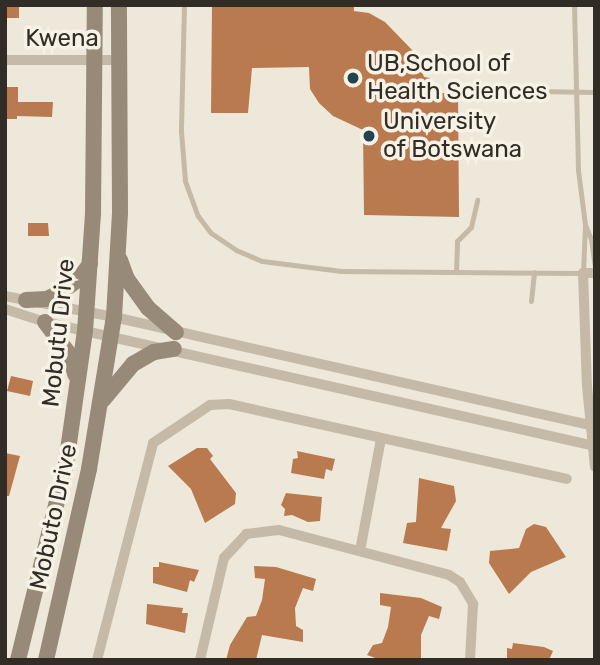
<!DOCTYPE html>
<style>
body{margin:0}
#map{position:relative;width:600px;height:665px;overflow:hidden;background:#eee8da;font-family:Rubik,sans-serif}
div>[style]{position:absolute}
.building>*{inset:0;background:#b87a4e}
.service>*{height:5px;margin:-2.5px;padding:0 2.5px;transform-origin:2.5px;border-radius:2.5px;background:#c5baa7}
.minor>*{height:10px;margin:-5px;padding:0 5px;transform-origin:5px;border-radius:5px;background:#c5baa7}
.secondary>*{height:16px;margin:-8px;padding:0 8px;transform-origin:8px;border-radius:8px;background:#988a79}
.dots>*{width:19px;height:19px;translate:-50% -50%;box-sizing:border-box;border:4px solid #f6f2e6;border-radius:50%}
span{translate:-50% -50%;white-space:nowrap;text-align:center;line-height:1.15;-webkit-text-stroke:7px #f6f2e6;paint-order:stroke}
.street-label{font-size:24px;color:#322c27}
.poi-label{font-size:24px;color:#322c27}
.left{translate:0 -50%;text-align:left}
.frame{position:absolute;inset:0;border:7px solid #322c27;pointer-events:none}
</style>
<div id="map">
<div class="building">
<i style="clip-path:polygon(5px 5px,19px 5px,19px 18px,5px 18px)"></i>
<i style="clip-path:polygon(212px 5px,354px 5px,354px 11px,369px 13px,385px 22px,414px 52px,424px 77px,430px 78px,431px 93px,458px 93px,459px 217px,364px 215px,363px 130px,333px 116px,319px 103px,310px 89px,309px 67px,252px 68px,248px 113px,211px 113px)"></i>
<i style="clip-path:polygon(5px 87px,18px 87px,18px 102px,53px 102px,52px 117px,17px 116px,17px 119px,5px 119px)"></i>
<i style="clip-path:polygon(28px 223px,48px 223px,49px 236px,28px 236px)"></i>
<i style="clip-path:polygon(11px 376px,33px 381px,30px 396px,7px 391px)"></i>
<i style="clip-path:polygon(197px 448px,207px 448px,213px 456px,210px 459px,236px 493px,235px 504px,205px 523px,191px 489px,168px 466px)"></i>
<i style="clip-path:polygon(297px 451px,335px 459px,332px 471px,326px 469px,324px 479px,291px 473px,293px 459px,298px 458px)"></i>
<i style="clip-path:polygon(5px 453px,20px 456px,9px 496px,5px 496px)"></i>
<i style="clip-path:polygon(419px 478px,454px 486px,456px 501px,441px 528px,451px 529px,447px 551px,403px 543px,407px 523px,416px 522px)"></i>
<i style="clip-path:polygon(286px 493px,322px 497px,320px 521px,308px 522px,292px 515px,284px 516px,285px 509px,281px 505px)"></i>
<i style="clip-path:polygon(534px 524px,546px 527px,566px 557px,531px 572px,509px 594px,489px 563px,490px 551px,519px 548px,526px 529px)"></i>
<i style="clip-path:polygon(159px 562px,199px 570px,194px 582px,190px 580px,187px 592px,153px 583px,153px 567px,159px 567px)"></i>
<i style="clip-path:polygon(254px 566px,276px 567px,316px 579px,313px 591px,303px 588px,295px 608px,296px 626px,303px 630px,303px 642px,262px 635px,256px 660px,226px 660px,230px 645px,247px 617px,256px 616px,262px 600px,265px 579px,255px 578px)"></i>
<i style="clip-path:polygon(380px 593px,421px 598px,442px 607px,439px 619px,429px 616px,421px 635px,421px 660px,381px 660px,367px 655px,373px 645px,382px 643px,388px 627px,391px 607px,380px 605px)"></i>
<i style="clip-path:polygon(147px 604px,183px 608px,182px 613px,188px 613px,185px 633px,146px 624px)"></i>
<i style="clip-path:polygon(513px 643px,544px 647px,553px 651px,549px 660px,507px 660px,507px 648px,512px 649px)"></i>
</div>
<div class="service">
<i style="left:184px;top:5px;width:126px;rotate:91.4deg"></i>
<i style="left:181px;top:131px;width:50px;rotate:85.4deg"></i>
<i style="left:185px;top:181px;width:37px;rotate:70deg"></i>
<i style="left:198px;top:216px;width:21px;rotate:53deg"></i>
<i style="left:211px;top:233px;width:30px;rotate:34deg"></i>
<i style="left:236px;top:250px;width:28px;rotate:23deg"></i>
<i style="left:262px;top:261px;width:80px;rotate:7.2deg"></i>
<i style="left:341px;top:271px;width:242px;rotate:0.5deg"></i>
<i style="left:583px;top:273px;width:48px;rotate:-87.6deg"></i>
<i style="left:574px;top:5px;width:165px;rotate:88.6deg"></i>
<i style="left:578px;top:170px;width:55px;rotate:82.7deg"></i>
<i style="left:585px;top:225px;width:15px;rotate:67deg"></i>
<i style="left:591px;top:239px;width:27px;rotate:82deg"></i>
<i style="left:469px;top:90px;width:126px;rotate:0.9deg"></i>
<i style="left:456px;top:272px;width:31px;rotate:-88deg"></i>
<i style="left:457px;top:241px;width:20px;rotate:-45deg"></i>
<i style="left:471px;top:227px;width:28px;rotate:-77deg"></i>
<i style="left:531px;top:301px;width:29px;rotate:-84deg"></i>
</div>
<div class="minor">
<i style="left:5px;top:60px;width:114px"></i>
<i style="left:595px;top:273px;width:12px;rotate:180deg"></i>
<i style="left:583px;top:273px;width:113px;rotate:88deg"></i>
<i style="left:587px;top:386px;width:81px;rotate:84.4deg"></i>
<i style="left:5px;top:296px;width:111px;rotate:10.9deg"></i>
<i style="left:114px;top:317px;width:493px;rotate:12.8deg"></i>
<i style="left:5px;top:309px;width:42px;rotate:18deg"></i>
<i style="left:45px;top:322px;width:564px;rotate:12.71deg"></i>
<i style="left:360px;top:551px;width:114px;rotate:-79.4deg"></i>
<i style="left:97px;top:660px;width:224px;rotate:-75.5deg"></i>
<i style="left:153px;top:443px;width:69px;rotate:-33.7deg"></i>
<i style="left:210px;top:405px;width:19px;rotate:-3deg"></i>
<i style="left:229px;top:404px;width:346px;rotate:12.5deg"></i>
<i style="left:200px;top:660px;width:105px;rotate:-76.8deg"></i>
<i style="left:224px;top:558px;width:33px;rotate:-47deg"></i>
<i style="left:246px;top:534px;width:33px;rotate:-7deg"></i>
<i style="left:279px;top:530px;width:176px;rotate:14.8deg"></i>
<i style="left:449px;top:575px;width:13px;rotate:32deg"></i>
<i style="left:460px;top:582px;width:26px;rotate:59deg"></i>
<i style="left:473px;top:604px;width:56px;rotate:93.1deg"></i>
</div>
<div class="secondary">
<i style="left:120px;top:260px;width:20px;rotate:70deg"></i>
<i style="left:127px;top:279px;width:36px;rotate:54deg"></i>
<i style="left:148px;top:308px;width:37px;rotate:41deg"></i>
<i style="left:26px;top:300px;width:21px;rotate:-3deg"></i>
<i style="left:47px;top:299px;width:17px;rotate:-28deg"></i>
<i style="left:62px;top:291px;width:19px;rotate:-35deg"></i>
<i style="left:78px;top:280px;width:20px;rotate:-53deg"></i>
<i style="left:45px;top:322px;width:41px;rotate:52.9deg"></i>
<i style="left:70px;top:355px;width:20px;rotate:75deg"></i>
<i style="left:103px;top:400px;width:47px;rotate:-50.2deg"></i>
<i style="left:133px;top:364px;width:24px;rotate:-30deg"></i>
<i style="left:154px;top:352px;width:20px;rotate:-9deg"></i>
<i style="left:18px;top:660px;width:202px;rotate:-76.2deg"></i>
<i style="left:66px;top:464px;width:134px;rotate:-81.9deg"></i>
<i style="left:85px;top:331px;width:117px;rotate:-86.1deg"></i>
<i style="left:93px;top:214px;width:209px;rotate:-89.5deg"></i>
<i style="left:46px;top:660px;width:196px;rotate:-77.3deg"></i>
<i style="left:89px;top:469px;width:154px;rotate:-80.7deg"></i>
<i style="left:114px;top:317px;width:105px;rotate:-86.7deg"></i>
<i style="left:120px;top:212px;width:207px;rotate:-90.3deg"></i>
</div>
<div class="dots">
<i style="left:353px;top:78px;background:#21444f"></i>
<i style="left:369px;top:136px;background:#21444f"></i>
</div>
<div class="street-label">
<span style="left:62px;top:39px">Kwena</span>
<span style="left:59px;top:333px;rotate:-84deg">Mobutu Drive</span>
<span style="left:54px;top:517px;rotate:-78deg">Mobuto Drive</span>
</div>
<div class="poi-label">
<span class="left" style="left:367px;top:78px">UB,School of<br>Health Sciences</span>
<span class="left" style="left:383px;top:136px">University<br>of Botswana</span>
</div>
<div class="frame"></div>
</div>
